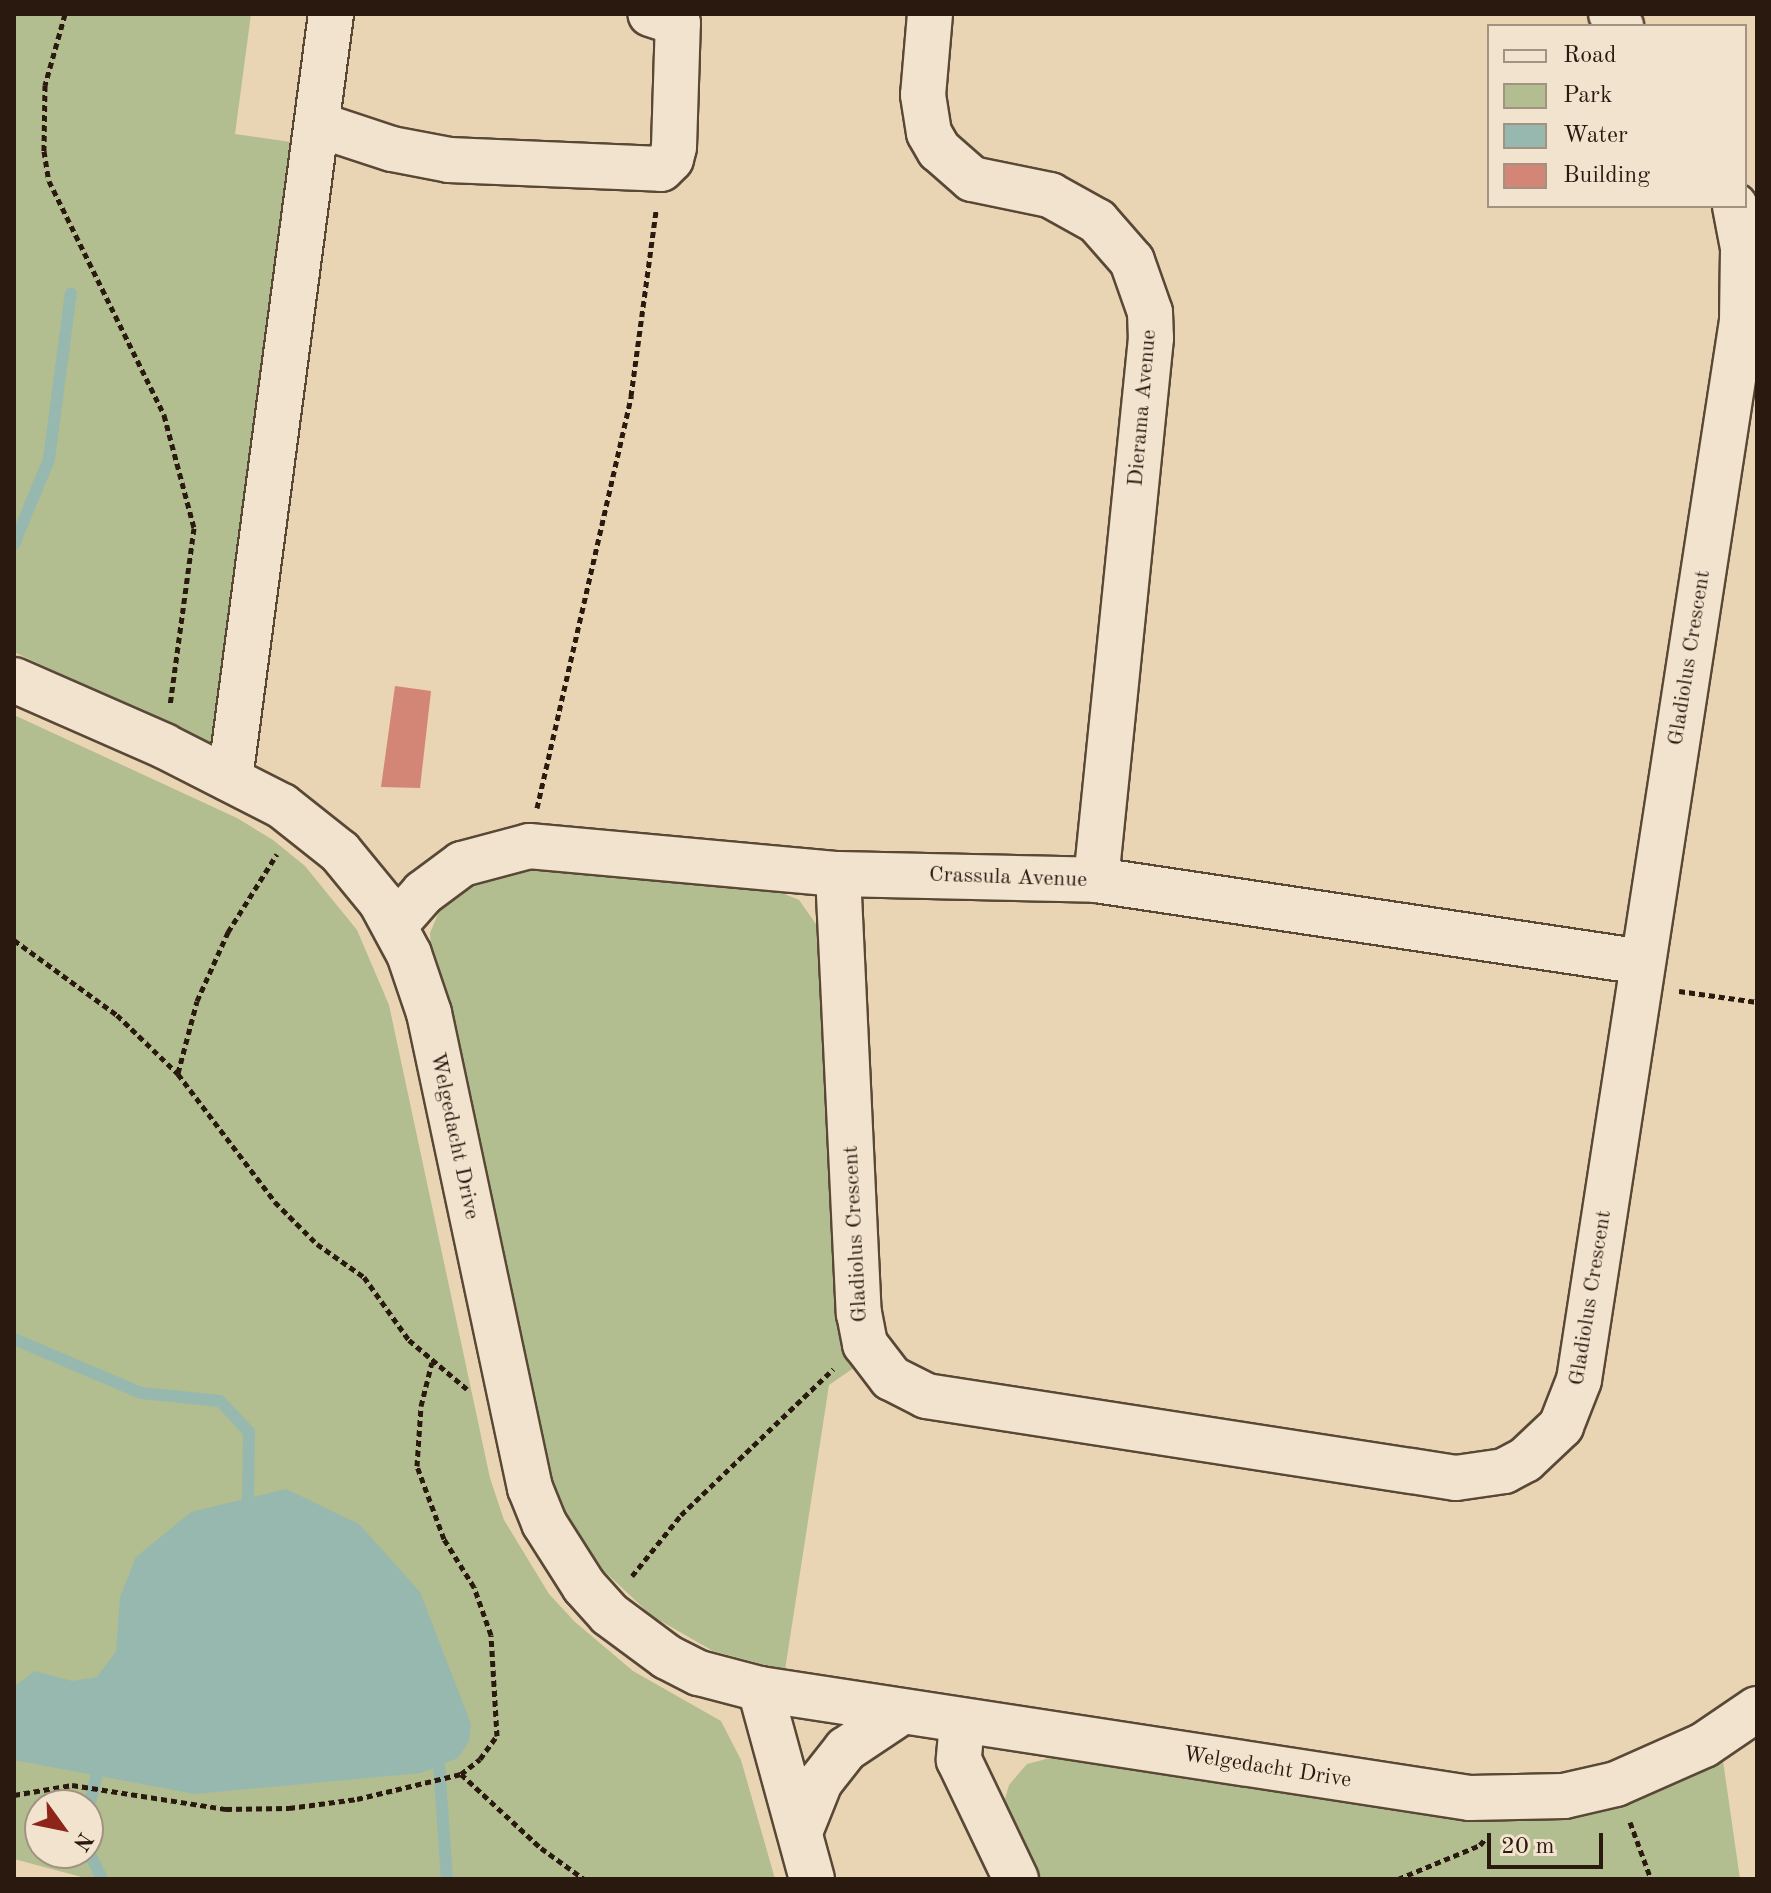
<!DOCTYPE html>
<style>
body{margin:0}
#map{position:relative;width:1771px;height:1893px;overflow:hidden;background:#e9d4b3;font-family:"Old Standard TT",serif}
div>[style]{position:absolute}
.green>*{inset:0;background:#b2bd90}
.water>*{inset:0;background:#97b8af}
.stream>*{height:12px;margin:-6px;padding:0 6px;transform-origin:6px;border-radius:6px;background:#97b8af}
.building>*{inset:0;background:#d38576}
.path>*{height:5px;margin-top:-2.5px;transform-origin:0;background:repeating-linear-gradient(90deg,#2a190e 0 6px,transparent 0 10px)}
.roads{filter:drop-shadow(2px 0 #5a4837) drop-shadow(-2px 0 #5a4837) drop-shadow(0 2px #5a4837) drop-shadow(0 -2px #5a4837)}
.minor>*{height:44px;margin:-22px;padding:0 22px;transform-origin:22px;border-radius:22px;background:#f1e3ce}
span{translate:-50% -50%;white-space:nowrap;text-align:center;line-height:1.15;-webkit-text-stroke:8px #f1e3ce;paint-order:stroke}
.street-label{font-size:22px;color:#2a190e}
.frame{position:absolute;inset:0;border:16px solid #2a190e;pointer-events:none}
.legend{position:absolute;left:1487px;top:24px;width:260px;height:184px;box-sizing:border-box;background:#f1e3ce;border:2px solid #a19281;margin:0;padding:10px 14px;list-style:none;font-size:24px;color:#2a190e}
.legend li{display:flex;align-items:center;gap:16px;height:40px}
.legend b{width:40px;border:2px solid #a19281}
.north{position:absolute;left:24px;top:1789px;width:80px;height:80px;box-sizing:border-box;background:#f1e3ce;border:2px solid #a19281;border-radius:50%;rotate:123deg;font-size:22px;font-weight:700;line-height:32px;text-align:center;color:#2a190e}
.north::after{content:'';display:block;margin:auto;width:28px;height:36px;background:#8f2418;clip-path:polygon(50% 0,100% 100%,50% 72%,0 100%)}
.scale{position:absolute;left:1487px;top:1833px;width:116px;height:36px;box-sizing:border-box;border:4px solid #2a190e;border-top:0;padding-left:10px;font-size:24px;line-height:28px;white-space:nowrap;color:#2a190e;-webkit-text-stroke:6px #f1e3ce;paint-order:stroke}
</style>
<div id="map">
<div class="green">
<i style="clip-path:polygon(14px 14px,251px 14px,235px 134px,298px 143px,215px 746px,14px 652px)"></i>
<i style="clip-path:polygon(evenodd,14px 715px,237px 818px,273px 840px,305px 866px,357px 930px,389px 1005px,490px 1478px,504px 1520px,549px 1594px,575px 1622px,633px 1671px,721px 1721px,741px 1760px,775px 1879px,89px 1879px,14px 1859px,14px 715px,40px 1805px,88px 1805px,88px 1853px,40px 1853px,40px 1805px)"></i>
<i style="clip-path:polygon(514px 869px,772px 889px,799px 900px,823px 934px,855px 1367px,829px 1385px,785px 1670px,713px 1651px,652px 1616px,603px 1570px,565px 1511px,550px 1476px,431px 949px,430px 933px,441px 907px,471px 884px)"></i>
<i style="clip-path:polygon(1054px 1757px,1443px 1816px,1523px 1821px,1604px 1810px,1646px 1797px,1723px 1761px,1740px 1879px,1036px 1879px,1006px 1813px,1005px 1799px,1009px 1785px,1027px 1764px)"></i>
</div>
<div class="water">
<i style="clip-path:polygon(286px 1489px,359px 1524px,420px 1592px,471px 1724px,469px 1741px,458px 1758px,421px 1773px,195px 1794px,14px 1760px,14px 1687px,34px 1671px,72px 1681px,97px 1677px,116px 1651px,120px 1597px,136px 1557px,191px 1512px)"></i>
</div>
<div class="stream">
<i style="left:14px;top:544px;width:92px;rotate:-67.6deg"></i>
<i style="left:49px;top:459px;width:167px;rotate:-82.5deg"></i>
<i style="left:14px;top:1339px;width:138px;rotate:23deg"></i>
<i style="left:141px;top:1393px;width:79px;rotate:5.8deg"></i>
<i style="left:220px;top:1401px;width:42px;rotate:46.9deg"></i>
<i style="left:249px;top:1432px;width:67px;rotate:90.9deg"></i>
<i style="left:439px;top:1765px;width:114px;rotate:86deg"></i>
<i style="left:88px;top:1812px;width:37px;rotate:-77deg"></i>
<i style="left:88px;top:1850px;width:32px;rotate:64deg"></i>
</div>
<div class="building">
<i style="clip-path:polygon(395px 686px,431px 691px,420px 788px,381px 787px)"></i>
</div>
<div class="path">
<i style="left:65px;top:14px;width:74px;rotate:105.7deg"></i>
<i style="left:45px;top:85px;width:66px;rotate:90.9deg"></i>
<i style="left:44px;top:151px;width:30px;rotate:81deg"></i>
<i style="left:49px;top:181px;width:261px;rotate:63.8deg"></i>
<i style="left:164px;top:415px;width:117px;rotate:75.1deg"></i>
<i style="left:194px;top:528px;width:179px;rotate:97.7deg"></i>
<i style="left:537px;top:808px;width:423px;rotate:-77.1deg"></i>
<i style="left:631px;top:396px;width:188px;rotate:-82.3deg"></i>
<i style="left:14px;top:940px;width:127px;rotate:36.1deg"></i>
<i style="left:117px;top:1015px;width:85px;rotate:44deg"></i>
<i style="left:178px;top:1074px;width:161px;rotate:52.8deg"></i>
<i style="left:275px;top:1202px;width:59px;rotate:45deg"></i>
<i style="left:317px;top:1244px;width:57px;rotate:35.1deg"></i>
<i style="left:364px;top:1277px;width:77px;rotate:54.5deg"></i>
<i style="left:409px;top:1340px;width:76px;rotate:40.2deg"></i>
<i style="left:1679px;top:991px;width:79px;rotate:8deg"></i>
<i style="left:178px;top:1073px;width:74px;rotate:-75.2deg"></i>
<i style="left:197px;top:1001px;width:76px;rotate:-65.8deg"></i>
<i style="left:228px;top:932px;width:92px;rotate:-57.9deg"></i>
<i style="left:632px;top:1576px;width:78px;rotate:-51.2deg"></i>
<i style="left:681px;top:1515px;width:211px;rotate:-43.8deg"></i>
<i style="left:461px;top:1774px;width:109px;rotate:42.8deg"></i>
<i style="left:541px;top:1848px;width:53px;rotate:35.8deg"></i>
<i style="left:14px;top:1795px;width:59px;rotate:-9.8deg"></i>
<i style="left:72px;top:1785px;width:156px;rotate:8.9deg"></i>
<i style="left:226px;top:1809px;width:63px;rotate:-0.9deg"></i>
<i style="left:289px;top:1808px;width:69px;rotate:-7.5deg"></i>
<i style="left:357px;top:1799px;width:107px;rotate:-13.5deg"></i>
<i style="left:461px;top:1774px;width:24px;rotate:-38deg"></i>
<i style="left:480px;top:1759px;width:29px;rotate:-54deg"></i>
<i style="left:497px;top:1736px;width:101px;rotate:-93.4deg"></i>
<i style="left:491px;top:1635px;width:51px;rotate:-109.5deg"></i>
<i style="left:474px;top:1587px;width:57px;rotate:-122deg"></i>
<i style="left:444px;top:1539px;width:78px;rotate:-110.3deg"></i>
<i style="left:417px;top:1466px;width:60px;rotate:-86.2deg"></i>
<i style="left:421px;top:1406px;width:45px;rotate:-76deg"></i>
<i style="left:1630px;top:1822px;width:61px;rotate:69.8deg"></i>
<i style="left:1398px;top:1879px;width:89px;rotate:-22.5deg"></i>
<i style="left:1480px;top:1845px;width:9px;rotate:-49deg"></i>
</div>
<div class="roads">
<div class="minor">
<i style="left:930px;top:14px;width:81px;rotate:94.9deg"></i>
<i style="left:923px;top:95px;width:38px;rotate:81deg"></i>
<i style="left:929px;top:133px;width:20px;rotate:60deg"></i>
<i style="left:939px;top:150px;width:44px;rotate:41.3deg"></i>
<i style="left:972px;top:179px;width:80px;rotate:11.6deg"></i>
<i style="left:1050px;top:195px;width:54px;rotate:29deg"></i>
<i style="left:1097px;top:221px;width:53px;rotate:48.8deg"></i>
<i style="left:1132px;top:261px;width:54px;rotate:70.6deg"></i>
<i style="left:1150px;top:312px;width:26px;rotate:88deg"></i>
<i style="left:1151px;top:338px;width:545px;rotate:95.79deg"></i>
<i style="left:1611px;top:14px;width:16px;rotate:50deg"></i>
<i style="left:319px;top:125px;width:77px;rotate:18.2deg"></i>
<i style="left:392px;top:149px;width:58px;rotate:10.9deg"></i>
<i style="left:449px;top:160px;width:212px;rotate:2.4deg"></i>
<i style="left:661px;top:169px;width:14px;rotate:-45deg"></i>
<i style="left:671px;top:159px;width:12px;rotate:-76deg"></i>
<i style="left:674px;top:147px;width:124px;rotate:-88.2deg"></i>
<i style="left:678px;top:23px;width:29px;rotate:-162deg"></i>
<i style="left:14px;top:680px;width:164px;rotate:23.7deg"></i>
<i style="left:164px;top:746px;width:132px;rotate:27deg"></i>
<i style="left:282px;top:806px;width:74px;rotate:38.4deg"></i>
<i style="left:340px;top:852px;width:65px;rotate:50.6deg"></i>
<i style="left:381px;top:902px;width:59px;rotate:61.7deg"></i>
<i style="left:409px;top:954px;width:62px;rotate:71.3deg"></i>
<i style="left:429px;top:1013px;width:486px;rotate:78deg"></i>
<i style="left:530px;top:1488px;width:38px;rotate:68deg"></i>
<i style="left:544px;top:1523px;width:75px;rotate:57.6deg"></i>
<i style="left:584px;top:1586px;width:38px;rotate:48deg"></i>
<i style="left:609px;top:1614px;width:72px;rotate:36.6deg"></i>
<i style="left:667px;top:1657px;width:36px;rotate:27deg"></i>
<i style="left:699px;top:1673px;width:63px;rotate:14.7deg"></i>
<i style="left:760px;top:1689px;width:718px;rotate:8.73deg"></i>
<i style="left:1470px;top:1798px;width:94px;rotate:-1.2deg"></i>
<i style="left:1564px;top:1796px;width:53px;rotate:-13deg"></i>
<i style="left:1616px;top:1784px;width:96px;rotate:-23.9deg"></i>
<i style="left:1704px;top:1745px;width:64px;rotate:-34.2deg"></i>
<i style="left:230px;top:779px;width:772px;rotate:-82.48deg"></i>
<i style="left:838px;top:874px;width:440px;rotate:87.3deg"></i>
<i style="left:859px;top:1313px;width:32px;rotate:79deg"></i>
<i style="left:865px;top:1344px;width:43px;rotate:52.6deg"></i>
<i style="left:891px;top:1378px;width:39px;rotate:27deg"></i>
<i style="left:926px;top:1396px;width:536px;rotate:8.79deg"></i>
<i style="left:1456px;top:1478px;width:49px;rotate:-8.3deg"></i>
<i style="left:1504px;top:1471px;width:24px;rotate:-28deg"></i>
<i style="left:1525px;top:1460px;width:50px;rotate:-43.4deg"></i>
<i style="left:1561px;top:1426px;width:49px;rotate:-68.6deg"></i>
<i style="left:1579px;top:1380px;width:1071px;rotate:-81.25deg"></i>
<i style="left:1742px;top:321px;width:73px;rotate:-89.2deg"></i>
<i style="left:1743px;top:248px;width:43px;rotate:-100.8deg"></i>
<i style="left:395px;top:925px;width:43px;rotate:-48.8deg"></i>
<i style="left:423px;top:893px;width:49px;rotate:-36.6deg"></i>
<i style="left:462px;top:864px;width:69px;rotate:-15deg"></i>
<i style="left:529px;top:846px;width:310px;rotate:5.2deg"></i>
<i style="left:838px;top:874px;width:258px;rotate:1.3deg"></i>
<i style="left:1096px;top:880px;width:553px;rotate:8.53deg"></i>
<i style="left:760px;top:1689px;width:197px;rotate:74.7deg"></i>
<i style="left:962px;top:1722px;width:38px;rotate:95deg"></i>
<i style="left:959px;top:1760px;width:132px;rotate:64.4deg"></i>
<i style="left:800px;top:1832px;width:54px;rotate:-68.2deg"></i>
<i style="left:820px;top:1782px;width:42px;rotate:-51.8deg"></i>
<i style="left:846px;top:1749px;width:65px;rotate:-33.7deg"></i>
</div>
</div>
<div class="street-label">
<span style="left:1143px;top:408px;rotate:-85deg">Dierama Avenue</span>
<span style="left:1690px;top:658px;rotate:-81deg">Gladiolus Crescent</span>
<span style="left:1008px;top:878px;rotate:2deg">Crassula Avenue</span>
<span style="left:454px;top:1136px;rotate:78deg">Welgedacht Drive</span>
<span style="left:856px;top:1234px;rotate:-93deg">Gladiolus Crescent</span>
<span style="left:1591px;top:1298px;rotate:-81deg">Gladiolus Crescent</span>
<span style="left:1267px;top:1768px;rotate:9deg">Welgedacht Drive</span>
</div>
<div class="frame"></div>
<ul class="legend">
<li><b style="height:10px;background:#f1e3ce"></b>Road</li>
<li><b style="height:22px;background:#b2bd90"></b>Park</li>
<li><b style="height:22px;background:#97b8af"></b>Water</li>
<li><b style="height:22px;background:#d38576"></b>Building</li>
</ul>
<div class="north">N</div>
<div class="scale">20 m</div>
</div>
